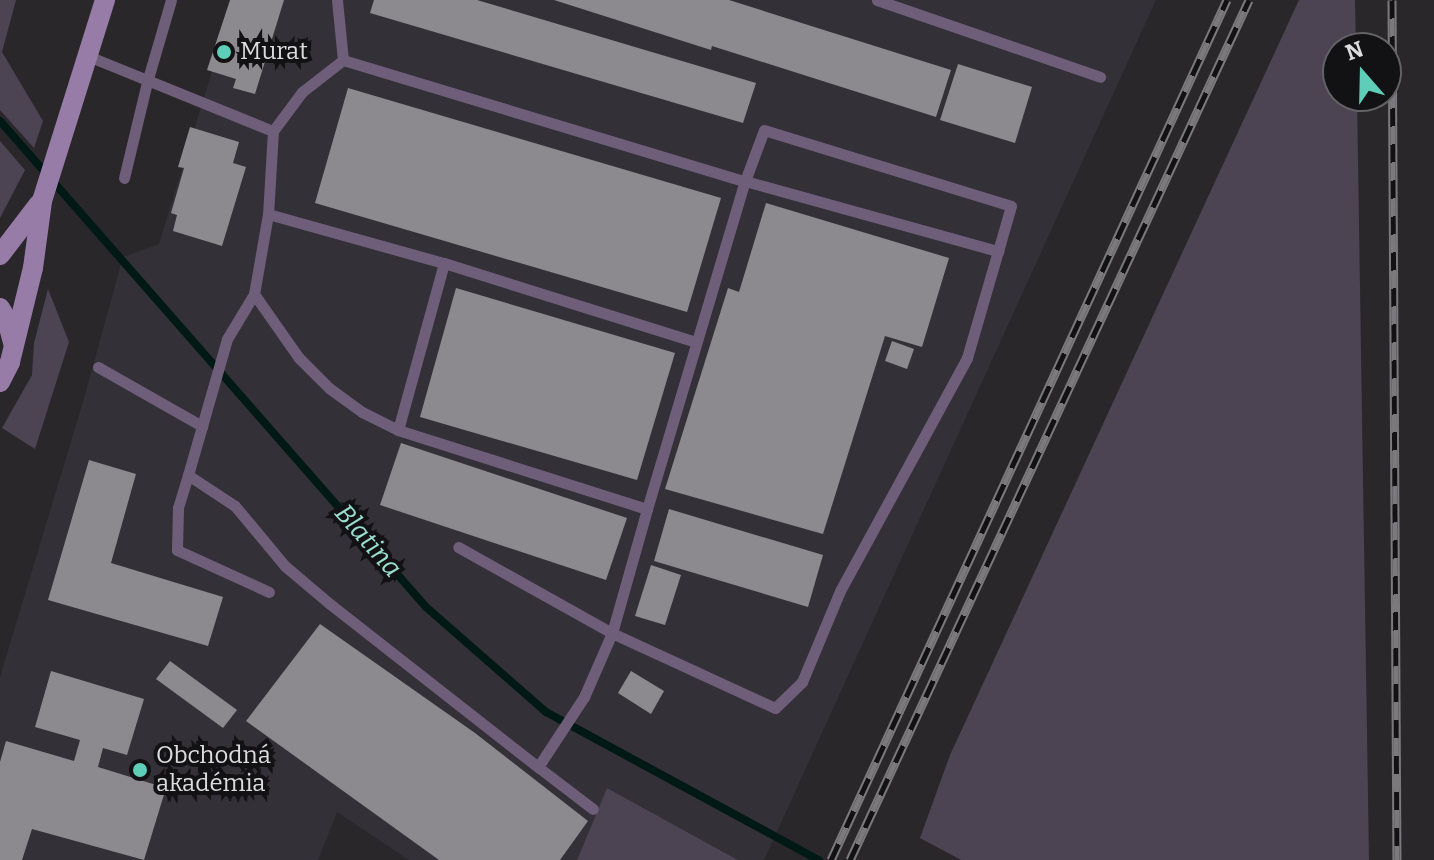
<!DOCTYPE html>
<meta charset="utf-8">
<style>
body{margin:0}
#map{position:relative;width:1434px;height:860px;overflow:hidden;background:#2a272b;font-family:Bitter,serif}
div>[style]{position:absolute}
.built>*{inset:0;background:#343038}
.green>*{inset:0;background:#4c4353}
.stream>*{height:8px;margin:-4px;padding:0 4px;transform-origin:4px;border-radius:4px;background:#001914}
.building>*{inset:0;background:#8d8a8f}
.lane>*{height:11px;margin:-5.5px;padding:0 5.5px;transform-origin:5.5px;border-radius:5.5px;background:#6f5e7a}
.secondary>*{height:20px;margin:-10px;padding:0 10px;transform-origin:10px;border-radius:10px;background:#977ca8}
.rail>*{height:9px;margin-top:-4.5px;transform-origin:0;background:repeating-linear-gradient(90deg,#121113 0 18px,#7b797c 0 36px);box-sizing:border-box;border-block:2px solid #7b797c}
.dots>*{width:22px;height:22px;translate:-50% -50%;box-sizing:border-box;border:4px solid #121113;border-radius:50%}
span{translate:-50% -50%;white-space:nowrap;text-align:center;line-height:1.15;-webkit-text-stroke:8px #121113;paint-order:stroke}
.poi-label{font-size:24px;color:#dcdbdd}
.left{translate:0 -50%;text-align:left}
.water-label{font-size:26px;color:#9ae0d0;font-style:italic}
.north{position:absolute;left:1322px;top:32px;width:80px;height:80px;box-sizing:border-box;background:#121113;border:2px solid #636264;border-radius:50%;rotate:340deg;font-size:22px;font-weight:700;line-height:32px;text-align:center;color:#dcdbdd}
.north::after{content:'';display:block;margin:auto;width:28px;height:36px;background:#5eceb8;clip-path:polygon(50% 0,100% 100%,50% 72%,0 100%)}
</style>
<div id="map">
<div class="built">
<i style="clip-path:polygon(234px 0,1156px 0,764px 860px,738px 860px,607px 788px,577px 860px,409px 860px,337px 812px,318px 860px,0 860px,0 677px,83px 402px,123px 257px,159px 244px)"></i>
</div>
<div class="green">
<i style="clip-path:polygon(0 0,16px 0,2px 52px,43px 121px,34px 148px,0 110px)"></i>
<i style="clip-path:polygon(1299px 0,1355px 0,1356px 48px,1338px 48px,1338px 96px,1357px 96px,1369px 860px,961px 860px,920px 838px,950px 755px)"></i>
<i style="clip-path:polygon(0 141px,25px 170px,0 218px)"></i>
<i style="clip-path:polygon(48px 289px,69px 342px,35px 449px,2px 428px,32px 375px,34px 343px)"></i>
<i style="clip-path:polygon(607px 788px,738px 860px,577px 860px)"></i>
</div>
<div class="stream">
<i style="left:0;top:121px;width:646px;rotate:48.76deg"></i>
<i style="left:426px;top:607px;width:159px;rotate:41.2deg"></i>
<i style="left:546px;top:712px;width:311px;rotate:28.5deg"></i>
</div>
<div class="building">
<i style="clip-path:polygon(230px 0,284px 0,255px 94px,233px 88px,236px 79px,207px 70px)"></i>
<i style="clip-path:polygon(374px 0,477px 0,756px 83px,743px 123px,370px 13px)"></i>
<i style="clip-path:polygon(554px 0,729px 0,951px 70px,936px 117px,712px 46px,711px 50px)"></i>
<i style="clip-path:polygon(958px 64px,1032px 87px,1015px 143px,940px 120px)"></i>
<i style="clip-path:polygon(348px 88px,721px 198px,687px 312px,315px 203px)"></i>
<i style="clip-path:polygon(190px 127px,239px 142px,233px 163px,246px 167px,222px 246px,173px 231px,177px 215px,171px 213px,184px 168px,178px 167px)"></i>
<i style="clip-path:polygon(766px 203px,949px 258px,922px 347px,885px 336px,823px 534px,665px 489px,728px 288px,739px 292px)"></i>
<i style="clip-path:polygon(456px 288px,675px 353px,637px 480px,420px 417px)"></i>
<i style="clip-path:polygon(892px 341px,914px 349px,907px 369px,885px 361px)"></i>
<i style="clip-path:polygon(401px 443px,627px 518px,606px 580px,380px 505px)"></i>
<i style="clip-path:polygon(89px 460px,136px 474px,111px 563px,223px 597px,208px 646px,48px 600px)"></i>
<i style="clip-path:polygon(669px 509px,823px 555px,808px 607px,654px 561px)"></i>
<i style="clip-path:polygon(651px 565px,681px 575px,665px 625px,635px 616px)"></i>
<i style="clip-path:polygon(320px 624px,475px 733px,588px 821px,560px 860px,439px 860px,246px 721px)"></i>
<i style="clip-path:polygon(170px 661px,237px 710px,223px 728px,156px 679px)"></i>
<i style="clip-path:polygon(51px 671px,144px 699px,127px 755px,103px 748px,98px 767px,166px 788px,144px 860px,32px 829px,22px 860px,0 860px,0 762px,6px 741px,74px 761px,80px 740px,35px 727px)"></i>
<i style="clip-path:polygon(631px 671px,664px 691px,651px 714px,618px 693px)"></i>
</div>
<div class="lane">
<i style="left:337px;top:0;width:60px;rotate:84.3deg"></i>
<i style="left:877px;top:0;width:236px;rotate:19deg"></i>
<i style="left:88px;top:56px;width:200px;rotate:22.1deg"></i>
<i style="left:273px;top:131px;width:49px;rotate:-53.4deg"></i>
<i style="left:302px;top:92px;width:52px;rotate:-38deg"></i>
<i style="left:343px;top:60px;width:420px;rotate:16.8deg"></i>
<i style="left:745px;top:181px;width:263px;rotate:15.5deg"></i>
<i style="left:998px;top:251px;width:111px;rotate:106.2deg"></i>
<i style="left:967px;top:358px;width:265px;rotate:118.6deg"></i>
<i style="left:840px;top:591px;width:99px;rotate:112.7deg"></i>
<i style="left:802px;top:682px;width:37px;rotate:136deg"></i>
<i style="left:775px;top:708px;width:179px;rotate:-155.3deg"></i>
<i style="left:612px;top:633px;width:176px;rotate:-150.8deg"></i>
<i style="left:273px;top:131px;width:83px;rotate:93.4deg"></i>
<i style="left:268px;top:214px;width:81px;rotate:99.9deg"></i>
<i style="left:254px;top:294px;width:78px;rotate:54.9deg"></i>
<i style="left:299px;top:358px;width:42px;rotate:45deg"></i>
<i style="left:329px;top:388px;width:41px;rotate:36deg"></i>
<i style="left:362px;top:412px;width:40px;rotate:26.6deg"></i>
<i style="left:398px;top:430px;width:261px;rotate:17.6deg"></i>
<i style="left:647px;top:509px;width:342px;rotate:-73.4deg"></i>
<i style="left:745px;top:181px;width:54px;rotate:-69.6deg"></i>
<i style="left:764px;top:130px;width:258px;rotate:17.1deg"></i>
<i style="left:1011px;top:206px;width:47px;rotate:106.1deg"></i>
<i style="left:124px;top:178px;width:99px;rotate:-76.5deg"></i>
<i style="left:147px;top:82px;width:85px;rotate:-73.7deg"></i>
<i style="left:268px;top:214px;width:183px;rotate:15.6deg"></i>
<i style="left:444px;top:263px;width:264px;rotate:17.4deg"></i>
<i style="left:254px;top:294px;width:52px;rotate:121deg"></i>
<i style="left:227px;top:339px;width:141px;rotate:106deg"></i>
<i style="left:188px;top:475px;width:56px;rotate:33.4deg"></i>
<i style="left:235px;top:506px;width:78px;rotate:50.2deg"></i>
<i style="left:285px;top:566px;width:59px;rotate:40.2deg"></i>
<i style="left:330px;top:604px;width:264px;rotate:38.1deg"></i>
<i style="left:538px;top:767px;width:84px;rotate:-56.7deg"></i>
<i style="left:584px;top:697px;width:70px;rotate:-66.4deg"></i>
<i style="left:612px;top:633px;width:129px;rotate:-74.2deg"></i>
<i style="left:98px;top:367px;width:120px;rotate:29.6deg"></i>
<i style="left:398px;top:430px;width:173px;rotate:-74.6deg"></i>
<i style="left:188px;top:475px;width:34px;rotate:107deg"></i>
<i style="left:178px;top:508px;width:42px;rotate:91.4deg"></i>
<i style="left:177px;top:550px;width:101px;rotate:24.5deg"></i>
<i style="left:538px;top:767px;width:69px;rotate:37.4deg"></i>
</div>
<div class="secondary">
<i style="left:0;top:255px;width:64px;rotate:-52.6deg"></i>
<i style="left:0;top:308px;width:14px;rotate:60deg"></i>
<i style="left:7px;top:320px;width:24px;rotate:75deg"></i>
<i style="left:0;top:382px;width:22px;rotate:-63deg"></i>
<i style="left:10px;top:362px;width:97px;rotate:-76.3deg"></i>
<i style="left:33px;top:268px;width:68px;rotate:-82.3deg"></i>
<i style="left:42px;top:201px;width:211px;rotate:-72.6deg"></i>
</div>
<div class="rail">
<i style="left:1392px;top:0;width:860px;rotate:89.67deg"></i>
<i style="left:831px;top:860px;width:947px;rotate:-65.28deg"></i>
<i style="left:850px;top:860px;width:948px;rotate:-65.11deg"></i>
</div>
<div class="dots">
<i style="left:224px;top:52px;background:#5eceb8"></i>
<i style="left:140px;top:770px;background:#5eceb8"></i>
</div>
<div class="poi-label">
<span class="left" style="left:240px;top:52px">Murat</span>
<span class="left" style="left:156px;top:770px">Obchodná<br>akadémia</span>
</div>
<div class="water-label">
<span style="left:368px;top:541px;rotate:49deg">Blatina</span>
</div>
<div class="north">N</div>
</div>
